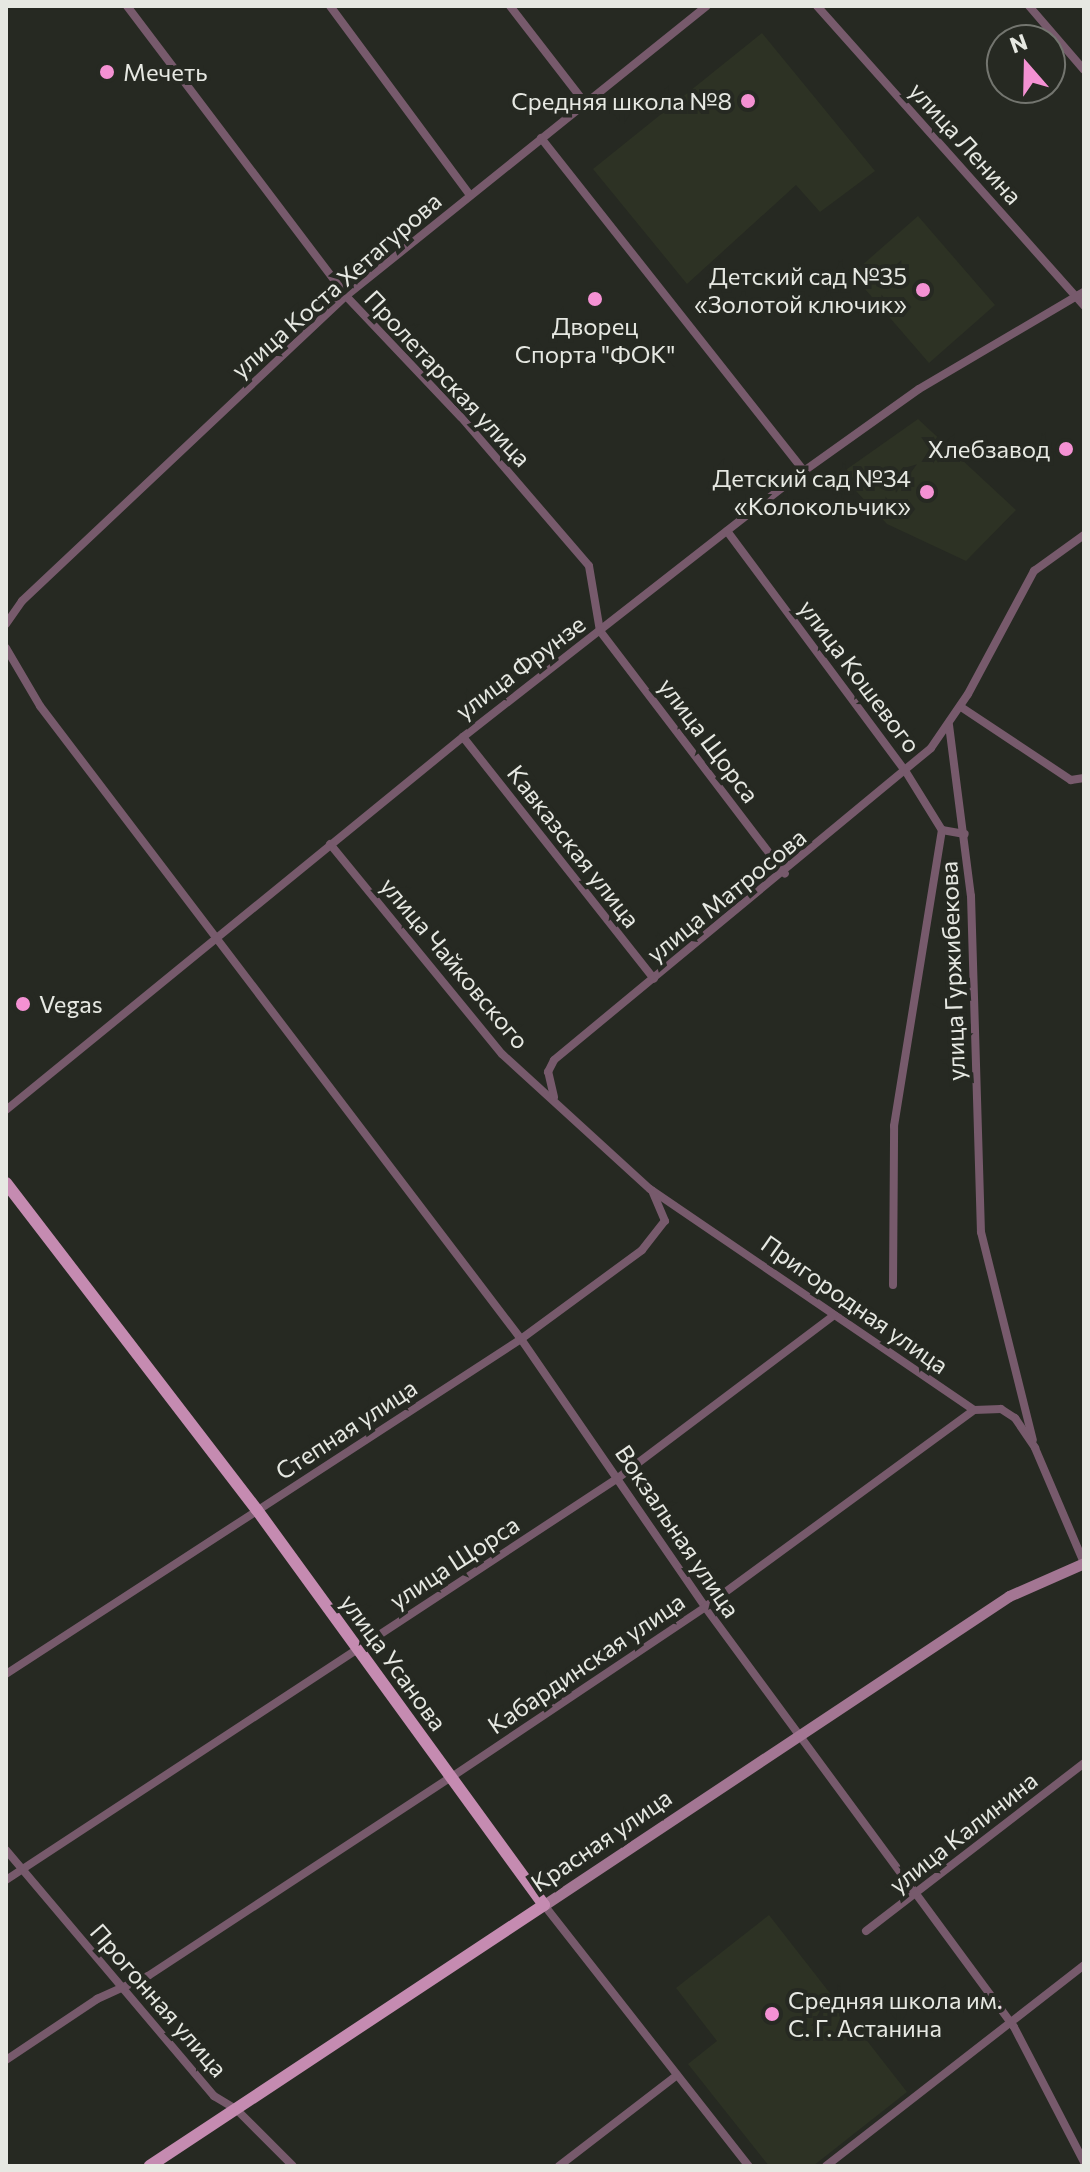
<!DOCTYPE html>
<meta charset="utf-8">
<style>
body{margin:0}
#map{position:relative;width:1090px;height:2172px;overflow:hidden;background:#262922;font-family:Commissioner,sans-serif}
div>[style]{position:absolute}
.built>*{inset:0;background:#2d3224}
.street>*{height:8px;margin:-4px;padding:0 4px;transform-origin:4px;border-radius:4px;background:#775a6c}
.secondary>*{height:11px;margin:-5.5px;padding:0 5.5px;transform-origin:5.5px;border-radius:5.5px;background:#a37693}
.primary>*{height:12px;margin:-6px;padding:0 6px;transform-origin:6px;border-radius:6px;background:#c58bb1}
.dots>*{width:22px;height:22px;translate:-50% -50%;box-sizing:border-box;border:4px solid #262922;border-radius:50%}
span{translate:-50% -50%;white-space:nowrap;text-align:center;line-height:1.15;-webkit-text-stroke:8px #262922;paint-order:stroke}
.poi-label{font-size:24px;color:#e6e8e2}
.left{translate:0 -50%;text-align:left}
.right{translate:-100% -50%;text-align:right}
.street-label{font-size:24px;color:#e6e8e2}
.frame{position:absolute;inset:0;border:8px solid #e6e8e2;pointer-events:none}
.north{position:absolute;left:986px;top:24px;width:80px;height:80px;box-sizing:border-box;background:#262922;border:2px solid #73756f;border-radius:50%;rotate:340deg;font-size:22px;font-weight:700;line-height:32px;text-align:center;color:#e6e8e2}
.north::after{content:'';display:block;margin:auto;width:28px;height:36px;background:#f491d3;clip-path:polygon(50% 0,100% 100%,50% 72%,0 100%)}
</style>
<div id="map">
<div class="built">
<i style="clip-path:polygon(762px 33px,875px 171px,820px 212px,796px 185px,687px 284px,593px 169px)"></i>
<i style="clip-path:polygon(918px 216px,995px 305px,929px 363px,852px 274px)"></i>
<i style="clip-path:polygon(918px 419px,1016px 510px,966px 561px,887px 524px,840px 474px)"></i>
<i style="clip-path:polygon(769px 1915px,907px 2092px,813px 2166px,769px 2166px,688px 2064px,717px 2041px,676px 1988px)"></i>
</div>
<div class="street">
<i style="left:127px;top:6px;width:363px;rotate:52.9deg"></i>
<i style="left:346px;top:296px;width:167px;rotate:46.5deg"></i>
<i style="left:461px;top:417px;width:196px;rotate:49.3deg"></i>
<i style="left:589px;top:566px;width:66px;rotate:80.4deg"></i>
<i style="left:600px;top:631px;width:305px;rotate:52.7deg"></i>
<i style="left:330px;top:6px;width:235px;rotate:53.5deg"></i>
<i style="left:510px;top:6px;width:123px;rotate:52.3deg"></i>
<i style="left:817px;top:6px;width:402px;rotate:48.3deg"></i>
<i style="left:1029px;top:6px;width:84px;rotate:49.3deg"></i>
<i style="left:541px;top:138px;width:424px;rotate:51.7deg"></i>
<i style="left:727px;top:531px;width:300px;rotate:53.4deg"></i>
<i style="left:906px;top:772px;width:68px;rotate:58.2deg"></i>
<i style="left:942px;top:830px;width:23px;rotate:10deg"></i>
<i style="left:6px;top:624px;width:28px;rotate:-55deg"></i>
<i style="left:22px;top:601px;width:445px;rotate:-43.3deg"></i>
<i style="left:346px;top:296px;width:463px;rotate:-38.8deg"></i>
<i style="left:6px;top:648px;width:67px;rotate:59.6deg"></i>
<i style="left:40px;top:706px;width:795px;rotate:52.77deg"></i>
<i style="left:521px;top:1339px;width:325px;rotate:55.5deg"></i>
<i style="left:705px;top:1607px;width:521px;rotate:53.66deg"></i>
<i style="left:1014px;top:2027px;width:152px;rotate:62.6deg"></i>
<i style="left:961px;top:707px;width:132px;rotate:33.6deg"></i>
<i style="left:1071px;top:780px;width:13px;rotate:-9deg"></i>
<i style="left:949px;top:725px;width:172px;rotate:82.7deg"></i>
<i style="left:971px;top:896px;width:336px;rotate:88.3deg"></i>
<i style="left:981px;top:1232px;width:214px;rotate:76deg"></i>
<i style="left:463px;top:737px;width:308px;rotate:51.7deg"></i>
<i style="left:330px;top:844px;width:271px;rotate:50.7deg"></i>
<i style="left:502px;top:1054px;width:200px;rotate:42.4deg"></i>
<i style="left:650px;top:1189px;width:392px;rotate:34.3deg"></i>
<i style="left:974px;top:1410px;width:27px;rotate:-2deg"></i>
<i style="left:1001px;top:1409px;width:17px;rotate:33deg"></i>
<i style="left:1015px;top:1418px;width:36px;rotate:56deg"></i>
<i style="left:1035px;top:1448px;width:125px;rotate:66.9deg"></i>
<i style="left:554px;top:1097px;width:26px;rotate:-103deg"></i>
<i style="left:548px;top:1072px;width:13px;rotate:-63deg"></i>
<i style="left:554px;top:1060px;width:489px;rotate:-39.6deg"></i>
<i style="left:931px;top:748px;width:65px;rotate:-55.6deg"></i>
<i style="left:968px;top:694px;width:140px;rotate:-61.8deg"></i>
<i style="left:1034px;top:571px;width:62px;rotate:-35.8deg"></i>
<i style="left:6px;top:1110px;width:590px;rotate:-39.22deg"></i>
<i style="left:463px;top:737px;width:432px;rotate:-38deg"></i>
<i style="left:804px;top:471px;width:141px;rotate:-35.5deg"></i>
<i style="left:919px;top:389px;width:191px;rotate:-30.5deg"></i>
<i style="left:893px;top:1285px;width:159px;rotate:-89.6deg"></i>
<i style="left:894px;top:1126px;width:300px;rotate:-80.8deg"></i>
<i style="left:6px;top:1674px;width:614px;rotate:-33.04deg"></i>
<i style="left:521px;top:1339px;width:150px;rotate:-36.3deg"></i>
<i style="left:642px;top:1250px;width:37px;rotate:-52deg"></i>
<i style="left:665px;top:1221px;width:33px;rotate:-113deg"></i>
<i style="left:6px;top:1850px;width:322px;rotate:49.8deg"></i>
<i style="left:214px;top:2096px;width:27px;rotate:31deg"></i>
<i style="left:237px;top:2110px;width:79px;rotate:45deg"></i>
<i style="left:6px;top:1880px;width:732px;rotate:-33.3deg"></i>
<i style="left:618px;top:1478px;width:269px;rotate:-37deg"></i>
<i style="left:544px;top:1905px;width:332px;rotate:51.9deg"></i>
<i style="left:866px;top:1931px;width:275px;rotate:-37.6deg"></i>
<i style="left:6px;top:2060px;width:110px;rotate:-33.8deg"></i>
<i style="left:97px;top:1999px;width:56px;rotate:-24.3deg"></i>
<i style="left:148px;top:1976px;width:361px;rotate:-33.3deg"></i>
<i style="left:450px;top:1778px;width:307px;rotate:-33.8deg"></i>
<i style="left:705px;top:1607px;width:333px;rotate:-36.2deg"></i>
<i style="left:559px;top:2166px;width:149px;rotate:-37.6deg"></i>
<i style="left:826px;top:2166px;width:327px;rotate:-37.9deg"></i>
</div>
<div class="secondary">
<i style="left:544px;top:1905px;width:558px;rotate:-33.6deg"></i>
<i style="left:1009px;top:1596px;width:82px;rotate:-23.7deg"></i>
</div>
<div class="primary">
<i style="left:6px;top:1183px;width:412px;rotate:52.5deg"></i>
<i style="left:257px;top:1510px;width:488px;rotate:54deg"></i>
<i style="left:544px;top:1905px;width:473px;rotate:146.5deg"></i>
</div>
<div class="dots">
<i style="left:107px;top:72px;background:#f491d3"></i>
<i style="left:748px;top:101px;background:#f491d3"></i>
<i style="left:923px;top:290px;background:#f491d3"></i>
<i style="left:595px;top:299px;background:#f491d3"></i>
<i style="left:1066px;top:449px;background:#f491d3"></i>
<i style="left:927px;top:492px;background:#f491d3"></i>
<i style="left:23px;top:1004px;background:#f491d3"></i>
<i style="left:772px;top:2014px;background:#f491d3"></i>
</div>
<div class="poi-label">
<span class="left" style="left:123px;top:72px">Мечеть</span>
<span class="right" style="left:732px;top:101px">Средняя школа №8</span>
<span class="right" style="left:907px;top:290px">Детский сад №35<br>«Золотой ключик»</span>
<span style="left:595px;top:340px">Дворец<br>Спорта "ФОК"</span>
<span class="right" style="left:1050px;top:449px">Хлебзавод</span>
<span class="right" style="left:911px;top:492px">Детский сад №34<br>«Колокольчик»</span>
<span class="left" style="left:39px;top:1004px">Vegas</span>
<span class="left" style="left:788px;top:2014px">Средняя школа им.<br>C. Г. Астанина</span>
</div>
<div class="street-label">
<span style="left:966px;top:143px;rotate:48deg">улица Ленина</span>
<span style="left:336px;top:285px;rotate:-41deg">улица Коста Хетагурова</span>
<span style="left:448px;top:378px;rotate:47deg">Пролетарская улица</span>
<span style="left:520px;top:667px;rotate:-37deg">улица Фрунзе</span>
<span style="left:860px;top:676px;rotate:53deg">улица Кошевого</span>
<span style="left:709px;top:740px;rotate:53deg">улица Щорса</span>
<span style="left:574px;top:846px;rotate:52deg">Кавказская улица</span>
<span style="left:726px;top:895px;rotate:-39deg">улица Матросова</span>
<span style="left:455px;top:963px;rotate:50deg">улица Чайковского</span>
<span style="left:952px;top:971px;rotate:-92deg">улица Гуржибекова</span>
<span style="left:855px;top:1304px;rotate:35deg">Пригородная улица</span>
<span style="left:346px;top:1429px;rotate:-33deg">Степная улица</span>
<span style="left:678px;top:1531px;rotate:56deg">Вокзальная улица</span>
<span style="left:454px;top:1562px;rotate:-33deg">улица Щорса</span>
<span style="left:394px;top:1662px;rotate:54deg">улица Усанова</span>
<span style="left:586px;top:1663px;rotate:-34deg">Кабардинская улица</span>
<span style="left:963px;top:1832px;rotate:-38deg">улица Калинина</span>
<span style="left:601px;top:1840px;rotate:-34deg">Красная улица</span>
<span style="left:159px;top:2000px;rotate:49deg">Прогонная улица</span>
</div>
<div class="frame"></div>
<div class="north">N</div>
</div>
